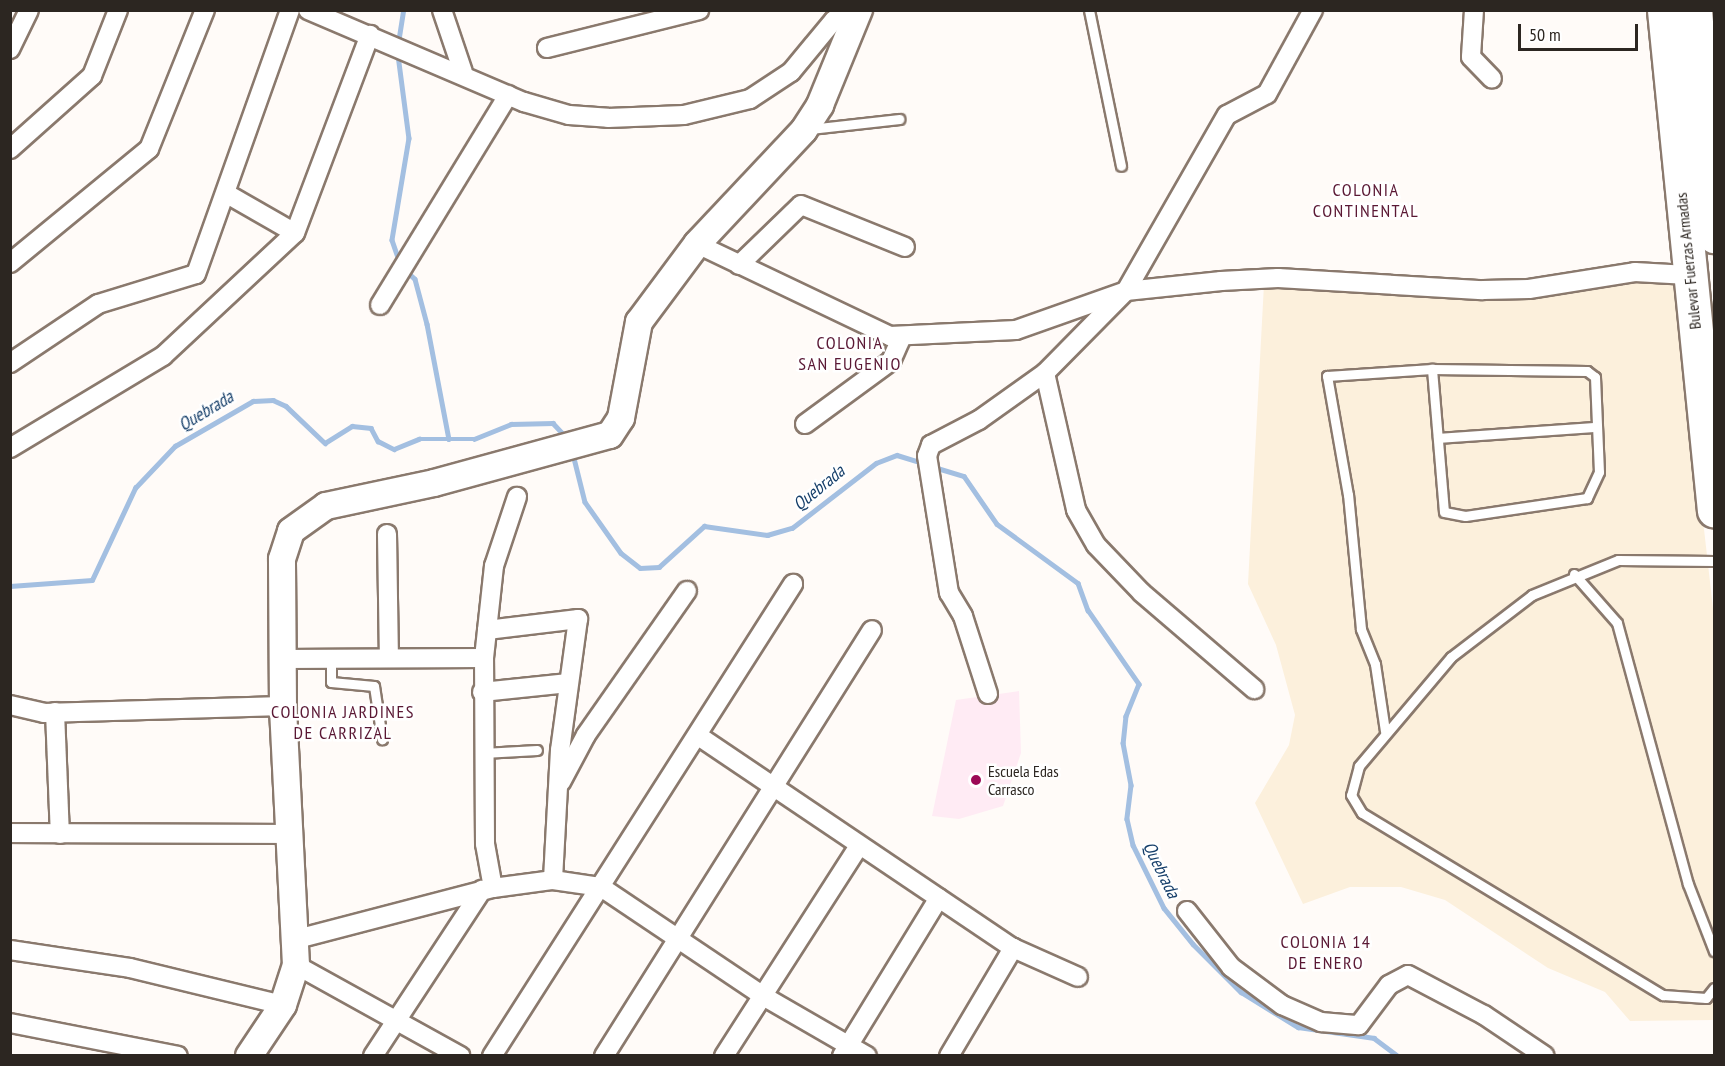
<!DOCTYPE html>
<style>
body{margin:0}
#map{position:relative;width:1725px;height:1066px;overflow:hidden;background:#fffbf8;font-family:"PT Sans Narrow",sans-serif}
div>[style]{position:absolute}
.industrial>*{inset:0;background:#fcf0dc}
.education>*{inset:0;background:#ffebf4}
.stream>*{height:4.5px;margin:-2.25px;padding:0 2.25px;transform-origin:2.25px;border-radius:2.25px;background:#a3bfe1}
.roads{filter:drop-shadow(2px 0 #8a796d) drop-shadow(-2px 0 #8a796d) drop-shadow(0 2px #8a796d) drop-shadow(0 -2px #8a796d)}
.lane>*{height:9px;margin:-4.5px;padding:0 4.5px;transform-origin:4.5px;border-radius:4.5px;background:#fff}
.street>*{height:18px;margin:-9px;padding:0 9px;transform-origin:9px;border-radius:9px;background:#fff}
.secondary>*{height:26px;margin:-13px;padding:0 13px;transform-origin:13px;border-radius:13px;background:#fff}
.highway>*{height:33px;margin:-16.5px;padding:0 16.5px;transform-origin:16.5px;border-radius:16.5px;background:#fff}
.dots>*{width:16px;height:16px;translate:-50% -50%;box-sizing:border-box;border:3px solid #fff;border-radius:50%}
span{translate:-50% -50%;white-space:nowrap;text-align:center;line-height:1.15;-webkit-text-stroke:5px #fff;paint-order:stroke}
.street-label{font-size:16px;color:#2c2621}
.poi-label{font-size:16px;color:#2c2621}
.left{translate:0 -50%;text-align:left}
.neighbourhood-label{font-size:18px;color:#5a1834;letter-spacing:1.5px}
.water-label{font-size:18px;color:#163f6a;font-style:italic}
.frame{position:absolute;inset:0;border:12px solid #2c2621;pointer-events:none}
.scale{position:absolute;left:1518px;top:24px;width:120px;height:27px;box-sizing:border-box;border:3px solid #2c2621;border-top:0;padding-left:8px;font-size:18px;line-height:21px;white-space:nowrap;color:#2c2621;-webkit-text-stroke:4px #fff;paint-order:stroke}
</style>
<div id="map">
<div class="industrial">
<i style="clip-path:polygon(1676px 283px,1714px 617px,1714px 1020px,1630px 1021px,1605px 992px,1548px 968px,1445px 900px,1401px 887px,1350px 887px,1303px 904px,1255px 803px,1289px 745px,1295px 715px,1276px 645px,1248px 584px,1264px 284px)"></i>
</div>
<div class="education">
<i style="clip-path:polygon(1019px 691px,1021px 753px,1003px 806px,959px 819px,932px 816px,956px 700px)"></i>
</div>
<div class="stream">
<i style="left:398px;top:43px;width:33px;rotate:-81deg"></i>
<i style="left:398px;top:55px;width:84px;rotate:82.5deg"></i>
<i style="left:409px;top:138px;width:103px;rotate:99.5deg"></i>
<i style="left:392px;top:240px;width:24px;rotate:71deg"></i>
<i style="left:405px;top:270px;width:13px;rotate:42deg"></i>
<i style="left:415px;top:279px;width:47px;rotate:75.1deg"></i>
<i style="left:427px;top:324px;width:117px;rotate:79.2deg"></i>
<i style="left:573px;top:454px;width:49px;rotate:76deg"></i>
<i style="left:585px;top:502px;width:62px;rotate:54.8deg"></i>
<i style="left:621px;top:553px;width:24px;rotate:38deg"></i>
<i style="left:640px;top:568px;width:19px;rotate:-3deg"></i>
<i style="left:659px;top:567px;width:61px;rotate:-42.3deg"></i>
<i style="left:704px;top:526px;width:64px;rotate:8.1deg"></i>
<i style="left:767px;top:535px;width:26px;rotate:-16deg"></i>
<i style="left:792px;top:528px;width:106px;rotate:-37.7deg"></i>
<i style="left:876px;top:463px;width:22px;rotate:-21deg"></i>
<i style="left:897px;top:455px;width:27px;rotate:17deg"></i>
<i style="left:934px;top:467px;width:31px;rotate:17deg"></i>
<i style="left:964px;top:476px;width:58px;rotate:55.5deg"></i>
<i style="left:997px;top:524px;width:100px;rotate:36.1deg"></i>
<i style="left:1078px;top:583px;width:29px;rotate:70deg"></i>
<i style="left:1088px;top:610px;width:90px;rotate:55.4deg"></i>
<i style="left:1139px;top:684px;width:35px;rotate:112deg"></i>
<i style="left:1126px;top:716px;width:27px;rotate:96deg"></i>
<i style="left:1123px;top:743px;width:43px;rotate:79.2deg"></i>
<i style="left:1131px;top:785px;width:34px;rotate:97deg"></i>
<i style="left:1127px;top:819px;width:27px;rotate:77deg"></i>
<i style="left:1133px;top:845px;width:70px;rotate:63.8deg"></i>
<i style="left:1164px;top:908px;width:46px;rotate:51.1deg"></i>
<i style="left:1193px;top:944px;width:68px;rotate:45deg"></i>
<i style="left:1241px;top:992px;width:67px;rotate:31.6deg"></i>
<i style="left:1298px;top:1027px;width:77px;rotate:8.2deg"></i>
<i style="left:1374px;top:1038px;width:30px;rotate:37deg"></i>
<i style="left:10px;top:586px;width:82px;rotate:-4.2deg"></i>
<i style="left:92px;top:580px;width:102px;rotate:-64.9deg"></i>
<i style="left:135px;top:488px;width:58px;rotate:-46.4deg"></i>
<i style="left:175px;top:446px;width:90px;rotate:-30deg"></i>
<i style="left:253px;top:401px;width:20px;rotate:-3deg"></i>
<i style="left:273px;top:400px;width:14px;rotate:25deg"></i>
<i style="left:286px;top:406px;width:54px;rotate:43.5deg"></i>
<i style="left:325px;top:443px;width:32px;rotate:-32deg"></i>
<i style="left:352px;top:426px;width:19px;rotate:6deg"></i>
<i style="left:371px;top:428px;width:15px;rotate:62deg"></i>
<i style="left:378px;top:441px;width:18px;rotate:27deg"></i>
<i style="left:394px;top:449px;width:27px;rotate:-22deg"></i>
<i style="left:419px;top:439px;width:55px"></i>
<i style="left:474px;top:439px;width:40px;rotate:-22deg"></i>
<i style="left:511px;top:424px;width:42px;rotate:-1.4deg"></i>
<i style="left:553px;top:423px;width:21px;rotate:47deg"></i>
</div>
<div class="roads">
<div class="lane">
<i style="left:1089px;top:10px;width:159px;rotate:78.4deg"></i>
<i style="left:810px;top:129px;width:90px;rotate:-6.4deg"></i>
<i style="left:1438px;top:438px;width:159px;rotate:-4deg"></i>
<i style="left:1714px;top:561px;width:96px;rotate:-179.4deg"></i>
<i style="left:1618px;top:560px;width:93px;rotate:157.9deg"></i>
<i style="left:1532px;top:595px;width:102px;rotate:142.6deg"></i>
<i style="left:1451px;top:657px;width:143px;rotate:130.2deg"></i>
<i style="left:1359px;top:766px;width:30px;rotate:105deg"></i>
<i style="left:1351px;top:795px;width:21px;rotate:59deg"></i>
<i style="left:1362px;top:813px;width:352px;rotate:31.2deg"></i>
<i style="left:1663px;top:995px;width:43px;rotate:4deg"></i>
<i style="left:1706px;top:998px;width:13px;rotate:-51deg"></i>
<i style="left:1574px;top:574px;width:65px;rotate:48.7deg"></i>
<i style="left:1617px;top:623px;width:270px;rotate:74.8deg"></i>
<i style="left:1688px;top:884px;width:72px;rotate:68.8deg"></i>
<i style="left:331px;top:658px;width:24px;rotate:90deg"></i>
<i style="left:331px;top:682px;width:43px;rotate:5.3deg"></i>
<i style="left:374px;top:686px;width:54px;rotate:81.4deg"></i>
<i style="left:1385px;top:731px;width:68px;rotate:-98.5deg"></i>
<i style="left:1375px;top:664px;width:38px;rotate:-112deg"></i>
<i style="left:1361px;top:629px;width:135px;rotate:-95.5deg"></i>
<i style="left:1348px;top:495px;width:121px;rotate:-100deg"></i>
<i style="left:1327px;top:376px;width:105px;rotate:-3.8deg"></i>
<i style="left:1432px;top:369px;width:155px;rotate:0.7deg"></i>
<i style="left:1587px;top:371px;width:10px;rotate:37deg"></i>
<i style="left:1595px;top:377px;width:95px;rotate:87.6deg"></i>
<i style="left:1599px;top:472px;width:29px;rotate:115deg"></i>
<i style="left:1587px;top:498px;width:123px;rotate:171.6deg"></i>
<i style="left:1465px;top:516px;width:21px;rotate:-169deg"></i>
<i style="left:1444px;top:512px;width:144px;rotate:-94.8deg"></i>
<i style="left:483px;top:753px;width:54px;rotate:-3.2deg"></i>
</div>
<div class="street">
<i style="left:308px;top:10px;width:235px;rotate:23.1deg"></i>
<i style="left:524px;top:102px;width:47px;rotate:16.1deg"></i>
<i style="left:569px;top:115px;width:39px;rotate:4deg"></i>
<i style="left:608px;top:118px;width:76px;rotate:-2.3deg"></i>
<i style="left:684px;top:115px;width:68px;rotate:-13.6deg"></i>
<i style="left:750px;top:99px;width:49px;rotate:-33.4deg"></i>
<i style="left:791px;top:72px;width:67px;rotate:-50.4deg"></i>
<i style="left:834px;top:20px;width:26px;rotate:-23deg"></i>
<i style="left:442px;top:10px;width:65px;rotate:71.3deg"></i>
<i style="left:1474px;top:10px;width:47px;rotate:93.7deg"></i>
<i style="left:1471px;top:57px;width:30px;rotate:46deg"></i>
<i style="left:547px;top:48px;width:157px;rotate:-14deg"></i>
<i style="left:10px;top:49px;width:43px;rotate:-64deg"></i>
<i style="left:10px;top:149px;width:110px;rotate:-41.7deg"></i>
<i style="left:92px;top:76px;width:71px;rotate:-68.5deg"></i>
<i style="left:227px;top:194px;width:78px;rotate:29.8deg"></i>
<i style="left:697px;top:244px;width:214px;rotate:25.5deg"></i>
<i style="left:890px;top:336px;width:126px;rotate:-2.7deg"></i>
<i style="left:1016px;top:330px;width:117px;rotate:-19.5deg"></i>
<i style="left:1126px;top:291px;width:96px;rotate:-6deg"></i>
<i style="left:1221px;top:281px;width:57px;rotate:-3deg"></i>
<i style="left:1278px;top:278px;width:205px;rotate:3.4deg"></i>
<i style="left:1483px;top:290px;width:46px;rotate:-1.2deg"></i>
<i style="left:1529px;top:289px;width:107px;rotate:-9.1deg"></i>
<i style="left:1635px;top:272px;width:53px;rotate:3.2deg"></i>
<i style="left:10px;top:263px;width:180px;rotate:-39.4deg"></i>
<i style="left:149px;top:149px;width:150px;rotate:-68.1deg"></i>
<i style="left:739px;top:265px;width:86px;rotate:-44.1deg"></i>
<i style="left:801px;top:205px;width:112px;rotate:22deg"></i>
<i style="left:380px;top:305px;width:246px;rotate:-58.6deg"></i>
<i style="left:10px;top:363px;width:106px;rotate:-33.8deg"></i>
<i style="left:98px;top:304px;width:102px;rotate:-17deg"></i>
<i style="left:196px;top:274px;width:280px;rotate:-70.4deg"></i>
<i style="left:1045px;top:373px;width:140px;rotate:77.2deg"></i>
<i style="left:1076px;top:510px;width:40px;rotate:60.3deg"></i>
<i style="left:1096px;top:545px;width:66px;rotate:46.2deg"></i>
<i style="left:1142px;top:593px;width:148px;rotate:40.6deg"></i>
<i style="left:805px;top:424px;width:107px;rotate:-36.2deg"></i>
<i style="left:891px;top:361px;width:27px;rotate:-66deg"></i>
<i style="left:10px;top:448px;width:179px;rotate:-31deg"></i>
<i style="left:163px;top:356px;width:180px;rotate:-43deg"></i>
<i style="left:295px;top:233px;width:212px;rotate:-69.3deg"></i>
<i style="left:387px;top:534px;width:124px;rotate:89.1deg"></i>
<i style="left:487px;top:630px;width:92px;rotate:-6.9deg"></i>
<i style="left:578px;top:619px;width:132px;rotate:97.8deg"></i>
<i style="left:560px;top:750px;width:130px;rotate:93.1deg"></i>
<i style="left:283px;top:659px;width:201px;rotate:-0.3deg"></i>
<i style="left:482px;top:692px;width:87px;rotate:-5.9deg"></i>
<i style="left:988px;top:694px;width:82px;rotate:-107.8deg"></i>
<i style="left:963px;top:616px;width:27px;rotate:-121deg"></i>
<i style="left:949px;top:593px;width:139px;rotate:-99.1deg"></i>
<i style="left:927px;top:456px;width:12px;rotate:-70deg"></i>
<i style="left:931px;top:445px;width:54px;rotate:-27.5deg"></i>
<i style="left:979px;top:420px;width:81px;rotate:-35.5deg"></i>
<i style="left:1045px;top:373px;width:115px;rotate:-45.4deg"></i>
<i style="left:1126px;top:291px;width:203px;rotate:-60.2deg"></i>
<i style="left:1227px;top:115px;width:45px;rotate:-27.7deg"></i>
<i style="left:1267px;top:94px;width:96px;rotate:-61.3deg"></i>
<i style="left:10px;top:705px;width:35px;rotate:13deg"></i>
<i style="left:44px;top:713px;width:239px;rotate:-1.7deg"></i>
<i style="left:55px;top:712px;width:122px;rotate:87.7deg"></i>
<i style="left:700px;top:737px;width:377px;rotate:34deg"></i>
<i style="left:1013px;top:948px;width:71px;rotate:24deg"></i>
<i style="left:561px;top:782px;width:53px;rotate:-62deg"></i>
<i style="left:586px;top:735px;width:176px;rotate:-55deg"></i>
<i style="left:10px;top:833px;width:278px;rotate:0.2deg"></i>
<i style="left:493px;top:888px;width:45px;rotate:-100.3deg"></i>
<i style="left:485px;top:844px;width:186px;rotate:-90.3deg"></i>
<i style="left:484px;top:658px;width:93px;rotate:-83.8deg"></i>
<i style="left:494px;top:566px;width:73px;rotate:-71.6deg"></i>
<i style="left:1187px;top:911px;width:71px;rotate:51.8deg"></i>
<i style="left:1231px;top:967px;width:64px;rotate:36.7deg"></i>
<i style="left:1282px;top:1005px;width:43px;rotate:23.6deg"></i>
<i style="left:1321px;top:1022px;width:38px;rotate:5deg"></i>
<i style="left:1359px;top:1025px;width:50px;rotate:-53.1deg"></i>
<i style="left:1389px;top:985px;width:21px;rotate:-28deg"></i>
<i style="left:1408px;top:975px;width:86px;rotate:27.8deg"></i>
<i style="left:1484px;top:1015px;width:73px;rotate:33.9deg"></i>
<i style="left:297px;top:939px;width:203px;rotate:-14.6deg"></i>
<i style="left:493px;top:888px;width:61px;rotate:-7.6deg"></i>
<i style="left:553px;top:880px;width:49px;rotate:8.3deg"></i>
<i style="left:601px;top:887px;width:195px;rotate:33.9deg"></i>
<i style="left:763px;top:996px;width:120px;rotate:30deg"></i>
<i style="left:10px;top:950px;width:121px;rotate:8.5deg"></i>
<i style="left:130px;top:968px;width:157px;rotate:13.6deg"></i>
<i style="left:296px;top:965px;width:188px;rotate:29deg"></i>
<i style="left:10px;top:1023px;width:171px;rotate:11.1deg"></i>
<i style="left:373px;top:1056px;width:199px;rotate:-56.7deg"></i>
<i style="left:492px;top:1056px;width:560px;rotate:-57.47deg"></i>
<i style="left:604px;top:1056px;width:503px;rotate:-57.83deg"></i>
<i style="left:724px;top:1056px;width:248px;rotate:-57.3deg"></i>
<i style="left:842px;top:1056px;width:185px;rotate:-58.5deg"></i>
<i style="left:949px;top:1056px;width:126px;rotate:-59.3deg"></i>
</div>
<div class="secondary">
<i style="left:249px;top:1056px;width:61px;rotate:-56.3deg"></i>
<i style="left:283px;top:1005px;width:42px;rotate:-72deg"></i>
<i style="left:296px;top:965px;width:259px;rotate:-92.9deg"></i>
<i style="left:283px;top:706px;width:147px;rotate:-90.4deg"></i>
<i style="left:282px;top:559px;width:29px;rotate:-72deg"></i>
<i style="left:291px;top:531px;width:43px;rotate:-35.5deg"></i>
<i style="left:326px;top:506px;width:110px;rotate:-12deg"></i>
<i style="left:434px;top:483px;width:182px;rotate:-15.3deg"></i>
<i style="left:610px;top:435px;width:20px;rotate:-57deg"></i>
<i style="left:621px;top:418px;width:98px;rotate:-79.4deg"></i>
<i style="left:639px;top:322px;width:97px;rotate:-53.4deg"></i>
<i style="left:697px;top:244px;width:156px;rotate:-46.8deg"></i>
<i style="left:804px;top:130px;width:30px;rotate:-57deg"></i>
<i style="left:820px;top:105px;width:103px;rotate:-67.7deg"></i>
</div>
<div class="highway">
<i style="left:1664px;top:10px;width:503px;rotate:84.3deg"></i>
<i style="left:1695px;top:10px;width:227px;rotate:85.2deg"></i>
</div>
</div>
<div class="dots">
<i style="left:976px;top:780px;background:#9c0956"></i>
</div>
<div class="street-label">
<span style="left:1688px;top:261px;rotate:-96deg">Bulevar Fuerzas Armadas</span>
</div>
<div class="poi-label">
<span class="left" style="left:988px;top:780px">Escuela Edas<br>Carrasco</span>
</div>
<div class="neighbourhood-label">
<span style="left:1366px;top:201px">COLONIA<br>CONTINENTAL</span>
<span style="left:850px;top:354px">COLONIA<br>SAN EUGENIO</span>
<span style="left:343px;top:723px">COLONIA JARDINES<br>DE CARRIZAL</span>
<span style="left:1326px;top:953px">COLONIA 14<br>DE ENERO</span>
</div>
<div class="water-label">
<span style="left:206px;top:411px;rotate:-31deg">Quebrada</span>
<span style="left:819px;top:488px;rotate:-39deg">Quebrada</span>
<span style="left:1161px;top:870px;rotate:64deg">Quebrada</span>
</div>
<div class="frame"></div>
<div class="scale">50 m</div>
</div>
